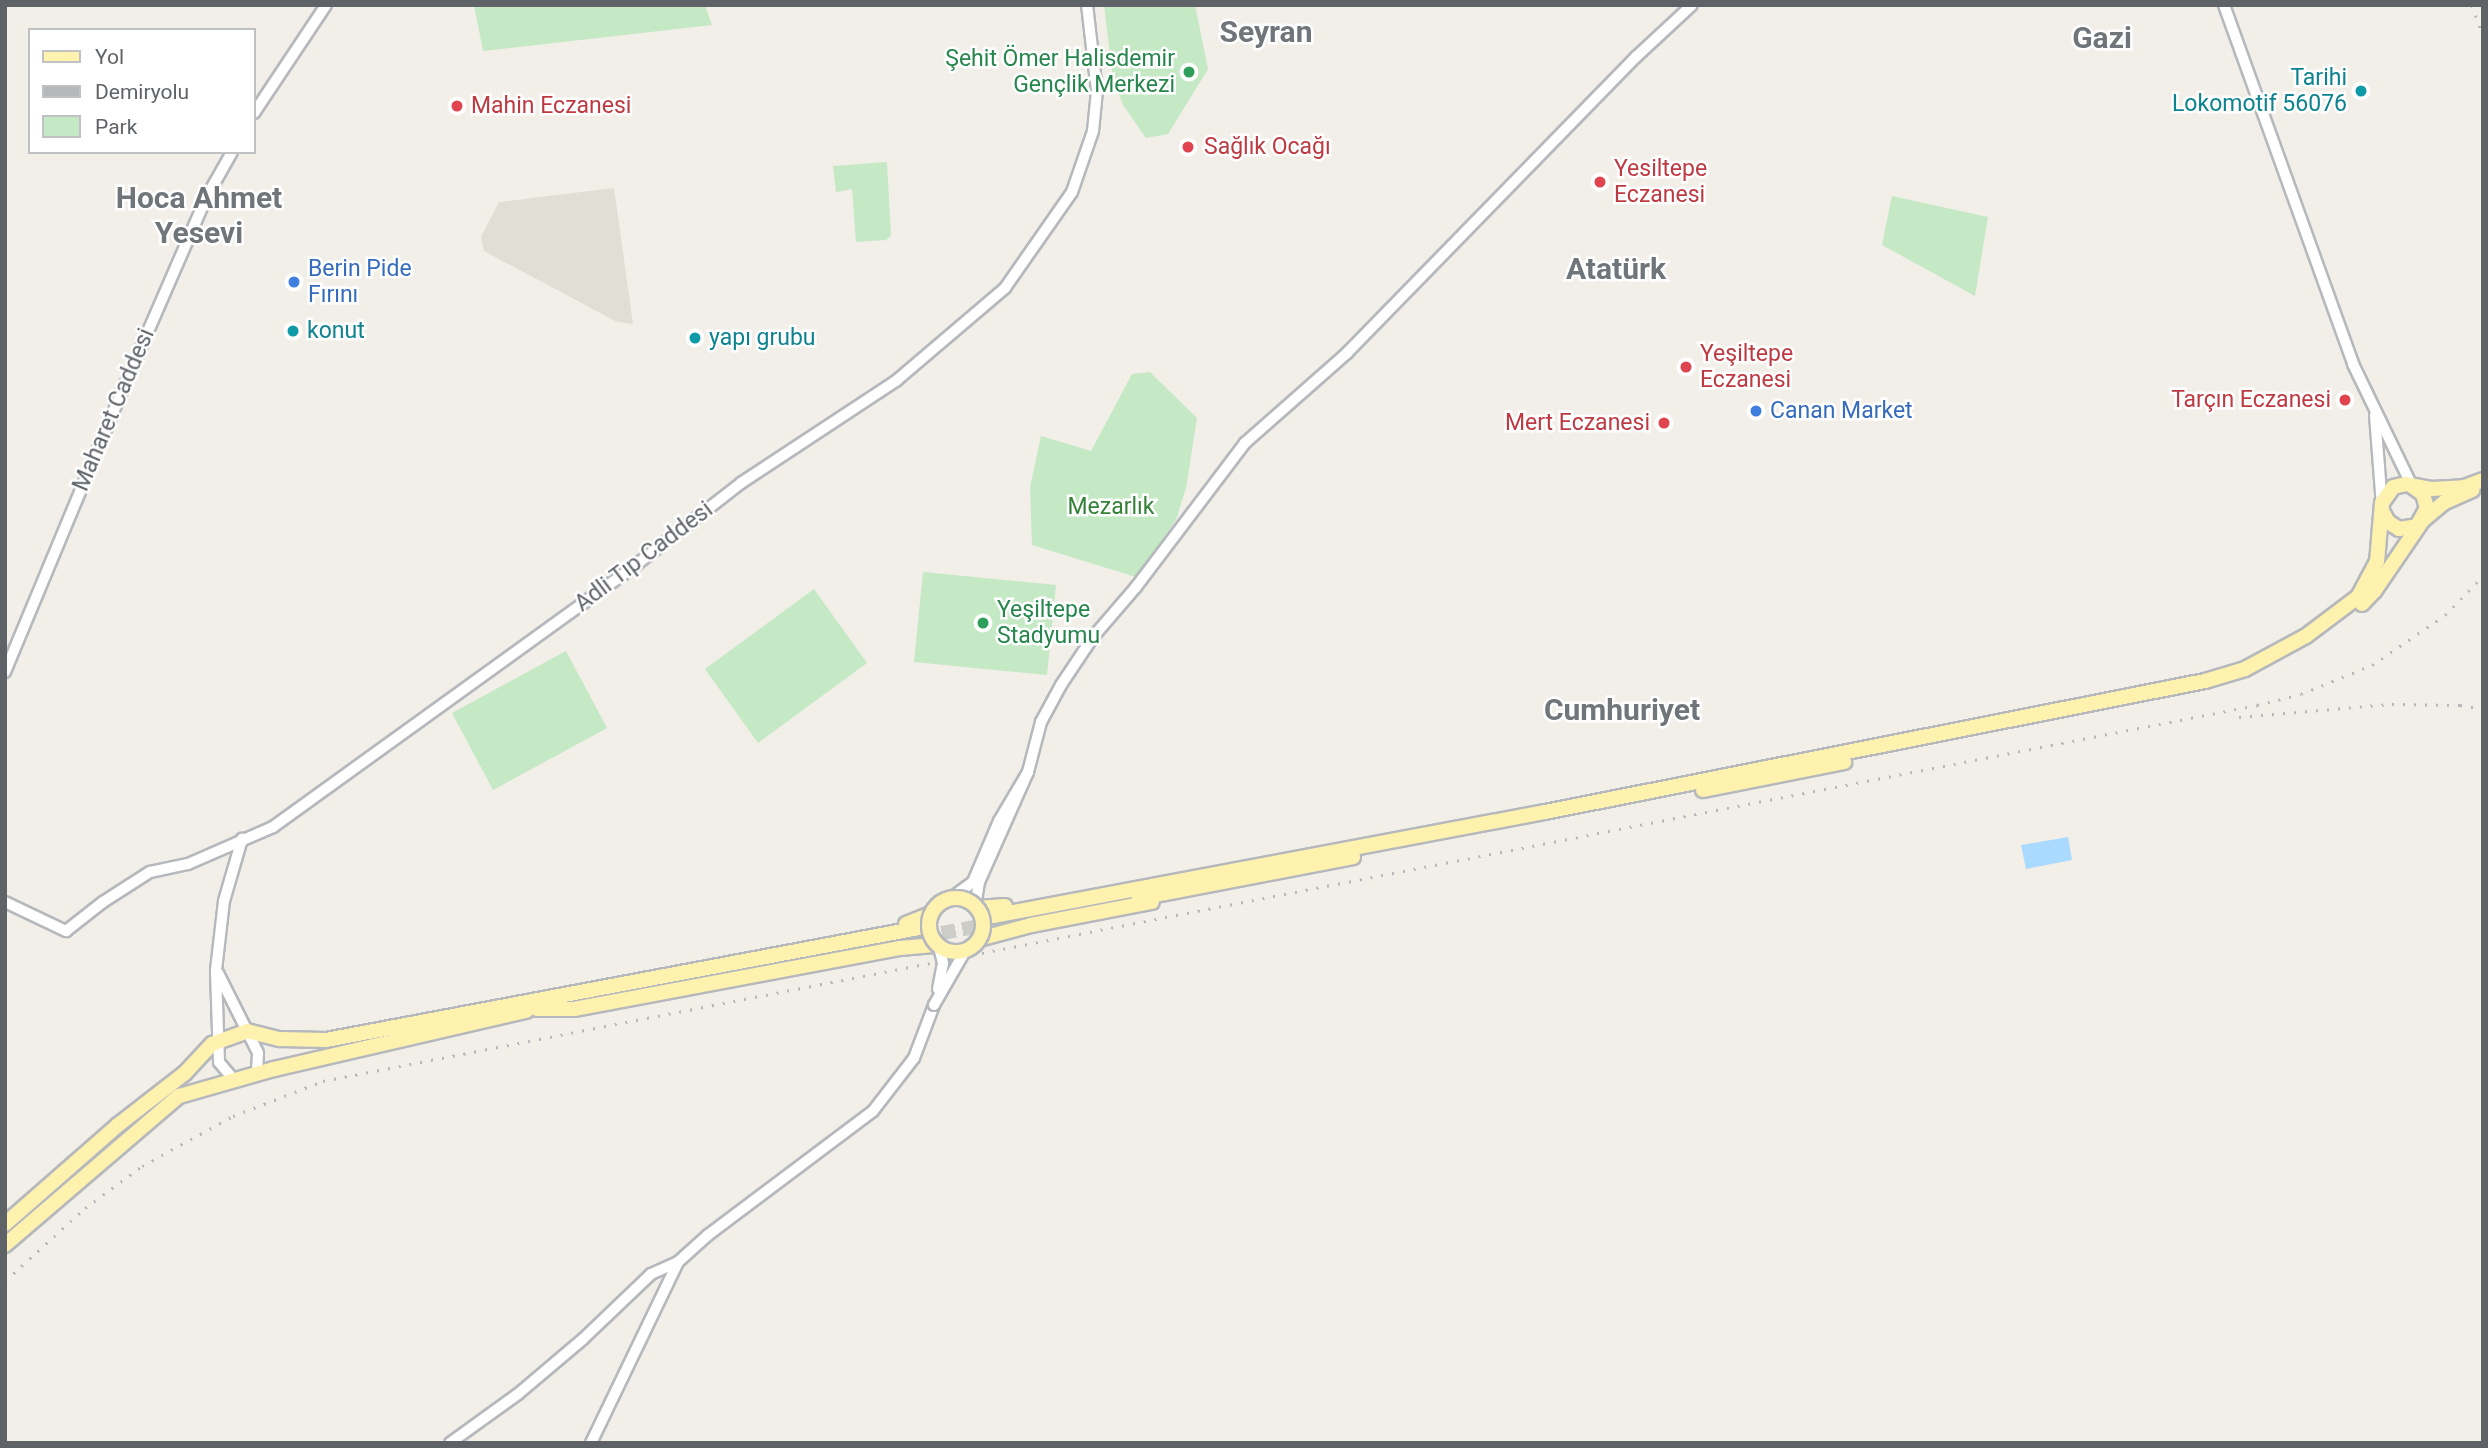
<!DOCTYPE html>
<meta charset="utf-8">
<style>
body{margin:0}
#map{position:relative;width:2488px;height:1448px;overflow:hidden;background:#f1efe8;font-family:Roboto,sans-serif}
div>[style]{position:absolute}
.education>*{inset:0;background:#e1ded6}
.green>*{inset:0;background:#c5e8c5}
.water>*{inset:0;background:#aadaff}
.major-tunnel>*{height:14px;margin-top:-7px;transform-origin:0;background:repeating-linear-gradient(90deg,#ccccc8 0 14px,transparent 0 21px)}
.roads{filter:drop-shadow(2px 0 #b5b8bc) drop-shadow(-2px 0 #b5b8bc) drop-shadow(0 2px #b5b8bc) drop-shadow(0 -2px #b5b8bc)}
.minor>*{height:10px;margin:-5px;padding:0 5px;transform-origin:5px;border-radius:5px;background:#fff}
.major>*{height:14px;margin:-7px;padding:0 7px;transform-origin:7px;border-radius:7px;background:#fff2af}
.rail>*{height:2.5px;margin-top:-1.25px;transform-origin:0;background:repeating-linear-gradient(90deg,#b6b7b8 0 2px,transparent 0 11px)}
.bridges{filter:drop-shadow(2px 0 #b5b8bc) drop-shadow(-2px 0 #b5b8bc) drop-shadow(0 2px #b5b8bc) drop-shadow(0 -2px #b5b8bc)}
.minor-bridge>*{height:10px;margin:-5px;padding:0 5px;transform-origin:5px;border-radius:5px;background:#fff}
.major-bridge>*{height:14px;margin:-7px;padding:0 7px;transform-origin:7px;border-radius:7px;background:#fff2af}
.major-bridge>.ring{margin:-7px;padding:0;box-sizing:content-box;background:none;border:14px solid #fff2af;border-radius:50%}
.dots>*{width:19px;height:19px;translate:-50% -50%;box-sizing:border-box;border:4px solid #fff;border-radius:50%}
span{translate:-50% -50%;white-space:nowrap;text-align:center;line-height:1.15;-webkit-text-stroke:5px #fff;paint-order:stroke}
.leisure-label{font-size:23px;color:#27864d}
.right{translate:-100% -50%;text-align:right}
.left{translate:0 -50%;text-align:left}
.culture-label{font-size:23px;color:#0d838f}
.health-label{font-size:23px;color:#be3a42}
.shop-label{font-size:23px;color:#366cbe}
.street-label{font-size:23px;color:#5f6368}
.park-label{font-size:23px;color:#348238}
.district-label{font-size:30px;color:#70757a;font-weight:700}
.frame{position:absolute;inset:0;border:7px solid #5f6368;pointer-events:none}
.legend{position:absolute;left:28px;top:28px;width:228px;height:126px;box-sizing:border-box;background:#fff;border:2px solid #bfc1c3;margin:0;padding:9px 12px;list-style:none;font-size:21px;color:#5f6368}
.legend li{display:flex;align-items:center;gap:14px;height:35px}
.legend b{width:35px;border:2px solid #bfc1c3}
</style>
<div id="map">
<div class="education">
<i style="clip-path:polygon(614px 188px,633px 324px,617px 322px,484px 251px,481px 237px,499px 202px)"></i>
</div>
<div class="green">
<i style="clip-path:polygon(474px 5px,705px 5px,712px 25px,483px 51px)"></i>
<i style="clip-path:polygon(1104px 5px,1195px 5px,1208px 69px,1168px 134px,1146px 138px,1123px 105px,1113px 79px)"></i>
<i style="clip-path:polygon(887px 162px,891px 236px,886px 240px,856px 242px,852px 189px,836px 192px,833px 166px)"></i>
<i style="clip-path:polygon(1892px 196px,1988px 217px,1975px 296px,1882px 245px)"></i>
<i style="clip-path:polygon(1150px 372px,1197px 418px,1186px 488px,1176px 520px,1136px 577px,1032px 545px,1030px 487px,1041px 436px,1091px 451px,1132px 374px)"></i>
<i style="clip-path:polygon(923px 572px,1056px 585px,1047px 675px,914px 662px)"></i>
<i style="clip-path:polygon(814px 589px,867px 663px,758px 743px,705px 669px)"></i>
<i style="clip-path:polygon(566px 651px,607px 728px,493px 790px,452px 713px)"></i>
</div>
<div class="water">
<i style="clip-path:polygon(2068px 837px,2072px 860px,2026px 869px,2021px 845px)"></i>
</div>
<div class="major-tunnel">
<i style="left:921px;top:937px;width:75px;rotate:-10.7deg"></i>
</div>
<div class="roads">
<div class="minor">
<i style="left:2224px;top:5px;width:381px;rotate:70.2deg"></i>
<i style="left:2353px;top:364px;width:136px;rotate:64.2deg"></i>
<i style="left:254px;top:113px;width:130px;rotate:-56.3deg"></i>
<i style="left:2375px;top:415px;width:92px;rotate:85.6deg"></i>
<i style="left:5px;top:672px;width:307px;rotate:-67.4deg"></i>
<i style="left:123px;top:389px;width:208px;rotate:-66.5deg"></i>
<i style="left:206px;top:198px;width:53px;rotate:-60.5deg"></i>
<i style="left:1028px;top:772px;width:52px;rotate:-75.4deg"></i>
<i style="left:1041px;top:722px;width:42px;rotate:-61.6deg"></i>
<i style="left:1061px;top:685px;width:58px;rotate:-56.3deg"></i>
<i style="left:1093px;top:637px;width:66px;rotate:-49.3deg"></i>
<i style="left:1136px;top:587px;width:181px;rotate:-52.9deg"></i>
<i style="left:1245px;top:443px;width:136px;rotate:-41.4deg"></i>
<i style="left:1347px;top:353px;width:414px;rotate:-45.7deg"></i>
<i style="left:1636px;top:57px;width:76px;rotate:-42.9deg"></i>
<i style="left:951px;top:898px;width:27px;rotate:-36deg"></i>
<i style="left:973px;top:882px;width:66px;rotate:-66.9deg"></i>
<i style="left:999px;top:821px;width:57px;rotate:-59.4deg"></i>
<i style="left:1028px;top:772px;width:120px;rotate:114deg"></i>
<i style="left:979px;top:882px;width:24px;rotate:99deg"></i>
<i style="left:5px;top:902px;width:68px;rotate:25.4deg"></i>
<i style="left:66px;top:931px;width:47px;rotate:-38.1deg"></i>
<i style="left:103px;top:902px;width:56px;rotate:-32.6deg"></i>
<i style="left:150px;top:872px;width:39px;rotate:-12deg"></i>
<i style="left:188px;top:864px;width:93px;rotate:-23.5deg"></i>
<i style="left:273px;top:827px;width:449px;rotate:-35.8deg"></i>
<i style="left:637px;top:564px;width:132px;rotate:-37.9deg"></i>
<i style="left:741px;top:483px;width:187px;rotate:-33.4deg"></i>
<i style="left:897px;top:380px;width:142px;rotate:-40.4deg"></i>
<i style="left:1005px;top:288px;width:117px;rotate:-55.1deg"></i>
<i style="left:1072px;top:192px;width:65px;rotate:-71deg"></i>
<i style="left:1093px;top:131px;width:40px;rotate:-84.3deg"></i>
<i style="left:1097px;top:91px;width:87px;rotate:-96.6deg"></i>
<i style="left:218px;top:973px;width:89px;rotate:63.4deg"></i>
<i style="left:258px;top:1053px;width:20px;rotate:93deg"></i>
<i style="left:234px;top:1080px;width:23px;rotate:-130deg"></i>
<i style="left:219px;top:1062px;width:92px;rotate:-91.9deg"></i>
<i style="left:216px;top:970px;width:69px;rotate:-83.4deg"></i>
<i style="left:224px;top:901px;width:65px;rotate:-73.8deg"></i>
<i style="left:450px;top:1443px;width:84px;rotate:-35.8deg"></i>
<i style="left:518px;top:1394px;width:85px;rotate:-40.2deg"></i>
<i style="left:583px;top:1339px;width:94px;rotate:-43.7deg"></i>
<i style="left:651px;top:1274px;width:30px;rotate:-24deg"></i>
<i style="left:591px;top:1443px;width:201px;rotate:-64.3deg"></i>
<i style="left:678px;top:1262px;width:40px;rotate:-42deg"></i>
<i style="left:708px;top:1235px;width:206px;rotate:-36.9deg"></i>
<i style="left:873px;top:1111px;width:67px;rotate:-52.3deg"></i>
<i style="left:914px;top:1058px;width:57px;rotate:-69.3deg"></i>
</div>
<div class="major">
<i style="left:2382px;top:511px;width:13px;rotate:61deg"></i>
<i style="left:2388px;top:522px;width:13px;rotate:32deg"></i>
<i style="left:2399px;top:529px;width:18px;rotate:-9deg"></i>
<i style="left:2417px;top:526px;width:21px;rotate:-61deg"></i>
<i style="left:2427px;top:508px;width:15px;rotate:-106deg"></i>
<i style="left:2423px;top:494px;width:14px;rotate:-144deg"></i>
<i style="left:2362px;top:604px;width:19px;rotate:-47deg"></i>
<i style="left:2375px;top:590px;width:83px;rotate:-55.7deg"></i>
<i style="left:2422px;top:521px;width:30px;rotate:-40deg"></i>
<i style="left:2445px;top:502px;width:30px;rotate:-24deg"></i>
<i style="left:1703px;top:790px;width:144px;rotate:-11.2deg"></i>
<i style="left:1139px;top:898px;width:218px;rotate:-10.8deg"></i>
<i style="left:977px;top:908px;width:28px;rotate:-4deg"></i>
<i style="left:993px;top:916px;width:562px;rotate:-10.67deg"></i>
<i style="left:1545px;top:812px;width:673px;rotate:-11.23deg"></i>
<i style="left:2205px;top:681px;width:42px;rotate:-16.7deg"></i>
<i style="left:2245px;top:669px;width:69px;rotate:-28.4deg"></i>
<i style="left:2306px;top:636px;width:65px;rotate:-36.9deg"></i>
<i style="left:2358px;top:597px;width:40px;rotate:-62deg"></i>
<i style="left:2377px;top:562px;width:59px;rotate:-85.2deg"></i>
<i style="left:2382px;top:503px;width:19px;rotate:-55deg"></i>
<i style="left:2393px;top:487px;width:13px;rotate:-13deg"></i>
<i style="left:2406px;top:484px;width:25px;rotate:11deg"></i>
<i style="left:2431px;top:489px;width:33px;rotate:-3deg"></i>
<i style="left:2464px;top:487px;width:20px;rotate:-20deg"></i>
<i style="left:906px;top:924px;width:27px;rotate:-22deg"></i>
<i style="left:979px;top:939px;width:54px;rotate:-15.1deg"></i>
<i style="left:1031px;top:925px;width:123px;rotate:-10.8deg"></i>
<i style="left:537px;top:1009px;width:37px"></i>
<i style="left:574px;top:1009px;width:332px;rotate:-10.6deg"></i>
<i style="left:900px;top:948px;width:37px;rotate:-5deg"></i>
<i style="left:5px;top:1224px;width:150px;rotate:-41.2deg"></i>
<i style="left:118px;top:1125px;width:85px;rotate:-37.8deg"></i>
<i style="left:185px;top:1073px;width:40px;rotate:-47deg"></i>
<i style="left:212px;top:1044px;width:37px;rotate:-20deg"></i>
<i style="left:247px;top:1031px;width:34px;rotate:14deg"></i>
<i style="left:280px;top:1039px;width:46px;rotate:1.2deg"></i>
<i style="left:326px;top:1040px;width:603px;rotate:-10.7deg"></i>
<i style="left:5px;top:1245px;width:229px;rotate:-40.6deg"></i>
<i style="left:179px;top:1096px;width:99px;rotate:-15.9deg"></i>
<i style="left:274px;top:1069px;width:259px;rotate:-13deg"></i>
</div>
</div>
<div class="rail">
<i style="left:2472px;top:5px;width:33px;rotate:70deg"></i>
<i style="left:2239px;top:717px;width:154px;rotate:-4.9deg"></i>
<i style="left:2392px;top:704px;width:68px;rotate:0.8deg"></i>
<i style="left:2460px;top:705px;width:23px;rotate:10deg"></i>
<i style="left:5px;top:1281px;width:108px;rotate:-42.4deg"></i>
<i style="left:85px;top:1208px;width:71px;rotate:-36.4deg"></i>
<i style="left:142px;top:1166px;width:104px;rotate:-28.8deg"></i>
<i style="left:233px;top:1116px;width:97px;rotate:-21.3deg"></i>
<i style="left:323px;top:1081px;width:1970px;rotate:-11deg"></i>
<i style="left:2257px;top:705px;width:45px;rotate:-14deg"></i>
<i style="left:2301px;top:694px;width:77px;rotate:-22.2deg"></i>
<i style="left:2372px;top:665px;width:88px;rotate:-34.4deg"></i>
<i style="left:2445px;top:615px;width:54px;rotate:-45.7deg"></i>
</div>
<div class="bridges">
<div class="minor-bridge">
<i style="left:938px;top:989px;width:26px;rotate:-79deg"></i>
<i style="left:943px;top:963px;width:16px;rotate:-104deg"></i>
<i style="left:934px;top:1005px;width:62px;rotate:-60.1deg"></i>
</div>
<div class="major-bridge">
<i class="ring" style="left:929px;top:898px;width:40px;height:40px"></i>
</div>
</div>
<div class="dots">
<i style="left:1189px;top:72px;background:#2e9e5b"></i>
<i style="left:2361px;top:91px;background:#0f9aa8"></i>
<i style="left:457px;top:106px;background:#e0444e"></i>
<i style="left:1188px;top:147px;background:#e0444e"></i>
<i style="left:1600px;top:182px;background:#e0444e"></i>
<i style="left:294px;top:282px;background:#3f7fe0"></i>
<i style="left:293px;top:331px;background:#0f9aa8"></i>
<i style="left:695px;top:338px;background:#0f9aa8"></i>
<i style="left:1686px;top:367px;background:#e0444e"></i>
<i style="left:2345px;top:400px;background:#e0444e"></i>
<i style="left:1756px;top:411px;background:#3f7fe0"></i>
<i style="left:1664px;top:423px;background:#e0444e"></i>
<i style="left:983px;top:623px;background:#2e9e5b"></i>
</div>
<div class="leisure-label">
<span class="right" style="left:1175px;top:72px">Şehit Ömer Halisdemir<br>Gençlik Merkezi</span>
<span class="left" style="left:997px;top:623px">Yeşiltepe<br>Stadyumu</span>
</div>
<div class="culture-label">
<span class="right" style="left:2347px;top:91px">Tarihi<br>Lokomotif 56076</span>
<span class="left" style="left:307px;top:331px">konut</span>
<span class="left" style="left:709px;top:338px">yapı grubu</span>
</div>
<div class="health-label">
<span class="left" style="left:471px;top:106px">Mahin Eczanesi</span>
<span class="left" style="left:1204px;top:147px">Sağlık Ocağı</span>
<span class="left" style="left:1614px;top:182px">Yesiltepe<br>Eczanesi</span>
<span class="left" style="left:1700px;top:367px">Yeşiltepe<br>Eczanesi</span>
<span class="right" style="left:2331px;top:400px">Tarçın Eczanesi</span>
<span class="right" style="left:1650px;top:423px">Mert Eczanesi</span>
</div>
<div class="shop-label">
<span class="left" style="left:308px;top:282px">Berin Pide<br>Fırını</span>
<span class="left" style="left:1770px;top:411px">Canan Market</span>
</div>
<div class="street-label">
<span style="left:114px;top:410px;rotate:-67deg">Maharet Caddesi</span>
<span style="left:644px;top:557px;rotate:-37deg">Adli Tıp Caddesi</span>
</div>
<div class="park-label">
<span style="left:1111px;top:507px">Mezarlık</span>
</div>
<div class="district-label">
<span style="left:1266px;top:32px">Seyran</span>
<span style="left:2102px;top:38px">Gazi</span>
<span style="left:199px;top:215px">Hoca Ahmet<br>Yesevi</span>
<span style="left:1616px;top:269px">Atatürk</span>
<span style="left:1622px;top:710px">Cumhuriyet</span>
</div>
<div class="frame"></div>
<ul class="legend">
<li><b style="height:9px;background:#fff2af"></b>Yol</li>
<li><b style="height:9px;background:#b6b7b8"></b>Demiryolu</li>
<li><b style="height:19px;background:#c5e8c5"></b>Park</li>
</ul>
</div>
